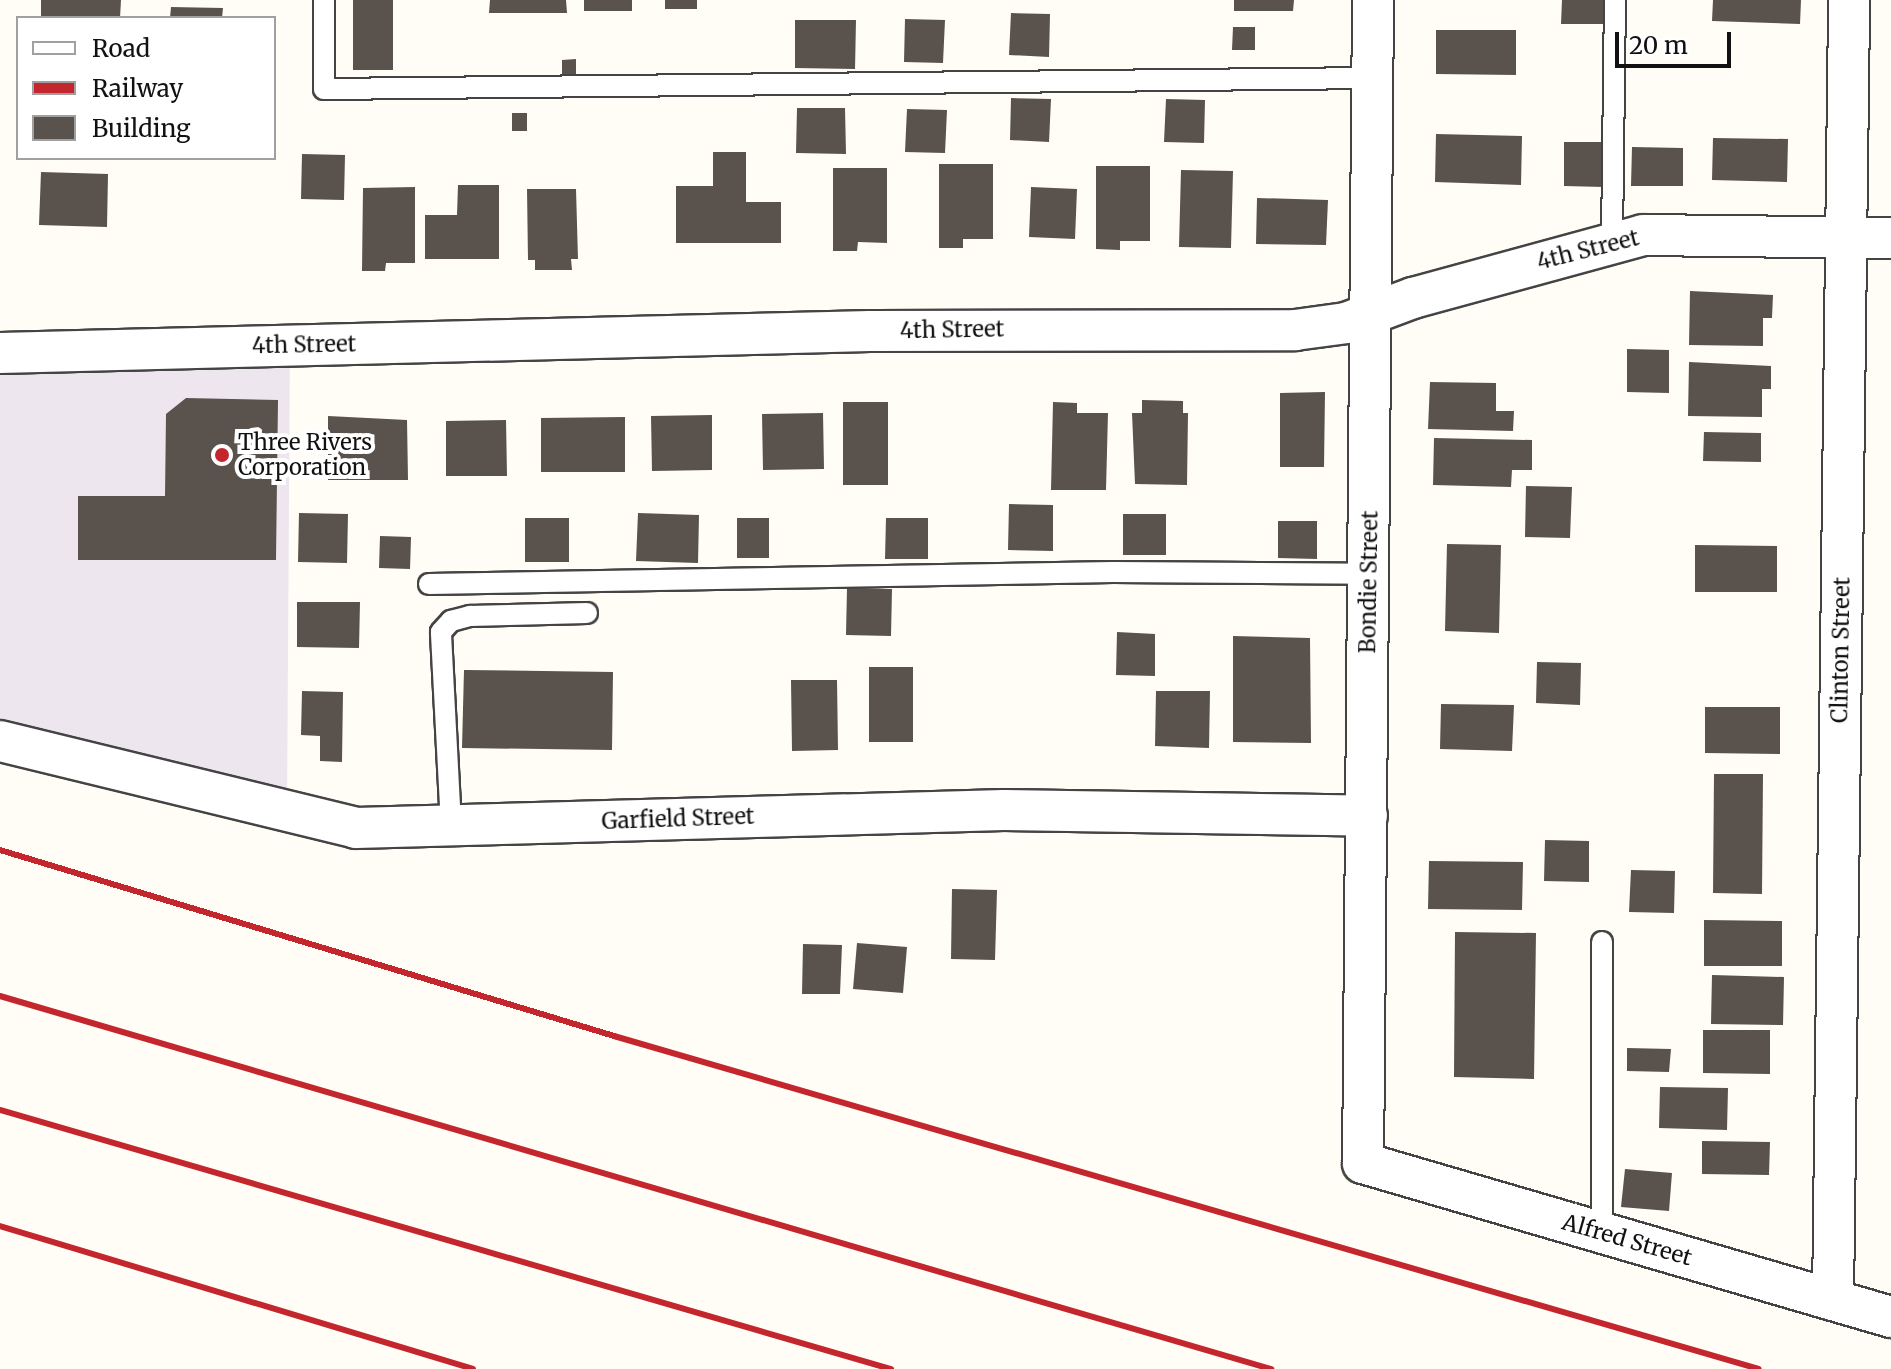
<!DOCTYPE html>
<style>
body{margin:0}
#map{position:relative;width:1891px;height:1369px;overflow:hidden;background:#fffdf5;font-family:Merriweather,serif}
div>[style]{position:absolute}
.industrial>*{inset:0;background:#eee6ef}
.building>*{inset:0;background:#5a524d}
.roads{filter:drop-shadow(2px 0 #444) drop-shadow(-2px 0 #444) drop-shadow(0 2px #444) drop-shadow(0 -2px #444)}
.lane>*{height:20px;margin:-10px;padding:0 10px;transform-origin:10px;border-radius:10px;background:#fff}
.street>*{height:40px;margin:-20px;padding:0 20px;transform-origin:20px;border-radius:20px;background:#fff}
.rail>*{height:6px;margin:-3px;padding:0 3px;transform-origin:3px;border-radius:3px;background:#c4262e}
.dots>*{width:22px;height:22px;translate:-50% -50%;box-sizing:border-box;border:4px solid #fff;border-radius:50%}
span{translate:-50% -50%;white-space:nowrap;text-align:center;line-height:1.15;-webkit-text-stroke:8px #fff;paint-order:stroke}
.street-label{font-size:22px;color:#111}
.poi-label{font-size:22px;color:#111}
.left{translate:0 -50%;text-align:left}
.legend{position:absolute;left:16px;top:16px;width:260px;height:144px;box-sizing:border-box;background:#fff;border:2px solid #a0a0a0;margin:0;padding:10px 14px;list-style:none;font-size:24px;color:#111}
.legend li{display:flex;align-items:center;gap:16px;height:40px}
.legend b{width:40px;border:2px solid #a0a0a0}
.scale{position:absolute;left:1615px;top:32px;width:116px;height:36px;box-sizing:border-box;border:4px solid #111;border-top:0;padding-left:10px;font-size:24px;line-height:28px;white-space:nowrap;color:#111;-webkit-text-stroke:6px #fff;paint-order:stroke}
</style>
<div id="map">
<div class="industrial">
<i style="clip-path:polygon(290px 345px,287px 813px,0 741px,0 353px)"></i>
</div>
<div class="building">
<i style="clip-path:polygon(41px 0,121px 0,120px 18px,41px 18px)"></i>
<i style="clip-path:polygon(353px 0,393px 0,393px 70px,353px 70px)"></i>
<i style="clip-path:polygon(490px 0,566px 0,567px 13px,489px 13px)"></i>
<i style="clip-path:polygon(584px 0,632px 0,632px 11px,584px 11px)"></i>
<i style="clip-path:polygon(665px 0,697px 0,697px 9px,665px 9px)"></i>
<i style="clip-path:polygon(1234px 0,1294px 0,1293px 11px,1234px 11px)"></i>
<i style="clip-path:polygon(1562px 0,1603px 0,1603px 24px,1561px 24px)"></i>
<i style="clip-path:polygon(1713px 0,1801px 0,1800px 24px,1712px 21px)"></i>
<i style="clip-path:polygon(171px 7px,223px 8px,222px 18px,170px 18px)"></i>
<i style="clip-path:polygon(1011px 13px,1050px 14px,1049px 57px,1009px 55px)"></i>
<i style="clip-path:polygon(905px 19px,945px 20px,943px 63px,904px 62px)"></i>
<i style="clip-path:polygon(795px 20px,856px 20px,855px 69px,795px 68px)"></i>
<i style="clip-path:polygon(1233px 27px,1255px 27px,1255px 50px,1232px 50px)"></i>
<i style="clip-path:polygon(1436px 30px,1516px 30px,1516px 75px,1436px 74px)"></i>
<i style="clip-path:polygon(576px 59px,576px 74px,562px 74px,562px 60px)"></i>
<i style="clip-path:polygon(1011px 98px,1051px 99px,1049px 142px,1010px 140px)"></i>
<i style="clip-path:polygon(1166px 99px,1205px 100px,1204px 143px,1164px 142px)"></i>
<i style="clip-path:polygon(797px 108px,845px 108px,846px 154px,796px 153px)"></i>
<i style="clip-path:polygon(907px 109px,947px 110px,945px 153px,905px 152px)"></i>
<i style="clip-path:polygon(512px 113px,527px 113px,527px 131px,512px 131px)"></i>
<i style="clip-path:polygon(1436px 134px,1522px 136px,1521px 185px,1435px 182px)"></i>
<i style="clip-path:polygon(1713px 138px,1788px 139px,1787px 182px,1712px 180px)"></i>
<i style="clip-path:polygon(1564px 142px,1604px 142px,1604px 187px,1564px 186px)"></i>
<i style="clip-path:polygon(1632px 147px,1683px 148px,1683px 186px,1631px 186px)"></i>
<i style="clip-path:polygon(713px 152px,746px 152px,746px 202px,781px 202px,781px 243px,676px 243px,676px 186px,713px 186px)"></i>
<i style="clip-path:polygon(302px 154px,345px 155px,344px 200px,301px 199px)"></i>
<i style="clip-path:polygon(939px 164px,993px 164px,993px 239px,963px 239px,963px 248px,939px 248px)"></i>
<i style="clip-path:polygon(1096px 166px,1150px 166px,1150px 241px,1120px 241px,1120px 250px,1096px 249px)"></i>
<i style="clip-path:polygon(833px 168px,887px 168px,887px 243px,858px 242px,857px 251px,833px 251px)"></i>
<i style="clip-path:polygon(1181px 170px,1233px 171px,1231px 248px,1179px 247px)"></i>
<i style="clip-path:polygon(41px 172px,108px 174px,107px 227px,39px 225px)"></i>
<i style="clip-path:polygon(458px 185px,499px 185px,499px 259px,425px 259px,425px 215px,457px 215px)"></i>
<i style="clip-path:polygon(415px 187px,415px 263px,386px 263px,385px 271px,362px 271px,363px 188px)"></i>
<i style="clip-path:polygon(1031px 187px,1077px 189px,1075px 239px,1029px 237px)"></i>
<i style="clip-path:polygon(527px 189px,576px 189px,578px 259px,571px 259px,572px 270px,535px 270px,535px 260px,528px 260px)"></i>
<i style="clip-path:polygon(1257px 198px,1328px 200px,1326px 245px,1256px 244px)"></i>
<i style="clip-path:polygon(1690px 291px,1773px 295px,1772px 318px,1763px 318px,1763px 346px,1689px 345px)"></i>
<i style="clip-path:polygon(1627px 349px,1669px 350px,1669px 393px,1627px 392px)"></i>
<i style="clip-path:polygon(1689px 362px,1771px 366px,1771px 389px,1762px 389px,1762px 417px,1688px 416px)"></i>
<i style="clip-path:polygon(1430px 382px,1496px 383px,1496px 411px,1514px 411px,1513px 431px,1428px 429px)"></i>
<i style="clip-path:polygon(1325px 392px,1324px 467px,1280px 467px,1280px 393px)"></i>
<i style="clip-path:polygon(186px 398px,278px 400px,276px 560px,78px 560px,78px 496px,165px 496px,166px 414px)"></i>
<i style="clip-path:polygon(1142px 400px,1183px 401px,1183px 413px,1188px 413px,1187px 485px,1135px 484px,1132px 413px,1142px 413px)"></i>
<i style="clip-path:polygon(843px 402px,888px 402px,888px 485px,843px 485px)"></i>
<i style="clip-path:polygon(1053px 402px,1077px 403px,1077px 413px,1108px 413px,1106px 490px,1051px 490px)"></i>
<i style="clip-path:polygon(823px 413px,824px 469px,763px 470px,762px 414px)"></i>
<i style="clip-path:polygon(712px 415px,712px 470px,652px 471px,651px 416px)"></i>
<i style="clip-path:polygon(328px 416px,407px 420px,408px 480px,328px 480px)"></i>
<i style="clip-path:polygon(625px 417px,625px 472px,541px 472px,541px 418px)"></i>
<i style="clip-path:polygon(506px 420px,507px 476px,446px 476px,446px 421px)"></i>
<i style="clip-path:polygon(1704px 432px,1761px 433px,1761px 462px,1703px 461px)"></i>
<i style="clip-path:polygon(1434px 438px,1532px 440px,1532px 470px,1512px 470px,1511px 487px,1433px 485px)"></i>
<i style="clip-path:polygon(1526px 486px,1572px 487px,1570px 538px,1525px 537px)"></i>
<i style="clip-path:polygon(1009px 504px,1053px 505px,1053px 551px,1008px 550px)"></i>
<i style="clip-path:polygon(299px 513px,348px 514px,347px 563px,298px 562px)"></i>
<i style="clip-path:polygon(638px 513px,699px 515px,698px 563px,636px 561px)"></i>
<i style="clip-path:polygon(1123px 514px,1166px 514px,1166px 555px,1123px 555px)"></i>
<i style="clip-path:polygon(525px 518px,569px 518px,569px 562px,525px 562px)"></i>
<i style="clip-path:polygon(737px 518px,769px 518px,769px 558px,737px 558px)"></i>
<i style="clip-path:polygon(886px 518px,928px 518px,928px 559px,885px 559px)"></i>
<i style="clip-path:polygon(1278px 521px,1317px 521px,1317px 559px,1278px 558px)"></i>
<i style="clip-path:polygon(380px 536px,411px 537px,410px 569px,379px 568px)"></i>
<i style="clip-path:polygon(1447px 544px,1501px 545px,1499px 633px,1445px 631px)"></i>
<i style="clip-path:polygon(1695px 545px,1777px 546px,1777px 592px,1695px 592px)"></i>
<i style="clip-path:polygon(847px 588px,892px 589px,891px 636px,846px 635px)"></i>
<i style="clip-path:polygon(297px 602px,360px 602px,359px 648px,297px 647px)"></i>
<i style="clip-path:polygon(1117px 632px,1155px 634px,1155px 676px,1116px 675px)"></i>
<i style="clip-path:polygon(1233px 636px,1310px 638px,1311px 743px,1233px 742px)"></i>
<i style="clip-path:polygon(1537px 662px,1581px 663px,1580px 705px,1536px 703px)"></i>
<i style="clip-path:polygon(869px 667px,913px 667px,913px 742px,869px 742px)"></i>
<i style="clip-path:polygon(464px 670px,613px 672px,612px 750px,462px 748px)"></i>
<i style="clip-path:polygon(791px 680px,837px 680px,838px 750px,792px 751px)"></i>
<i style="clip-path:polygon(302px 691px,343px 692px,342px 762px,320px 761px,320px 736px,301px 735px)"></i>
<i style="clip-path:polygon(1156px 691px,1210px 691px,1209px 748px,1155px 746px)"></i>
<i style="clip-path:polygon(1441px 704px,1514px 705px,1512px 751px,1440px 749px)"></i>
<i style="clip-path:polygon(1705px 707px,1780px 707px,1780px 754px,1705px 753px)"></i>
<i style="clip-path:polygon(1714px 774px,1763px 774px,1762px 894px,1713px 893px)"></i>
<i style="clip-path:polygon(1545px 840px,1589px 841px,1589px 882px,1544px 881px)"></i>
<i style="clip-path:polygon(1429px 861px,1523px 862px,1522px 910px,1428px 909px)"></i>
<i style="clip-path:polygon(1631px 870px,1675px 871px,1674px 913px,1629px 912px)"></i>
<i style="clip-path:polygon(952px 889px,997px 890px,995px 960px,951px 959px)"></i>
<i style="clip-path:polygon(1704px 920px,1782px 921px,1782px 966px,1704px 966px)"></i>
<i style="clip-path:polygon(1455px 932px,1536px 933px,1534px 1079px,1454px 1077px)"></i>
<i style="clip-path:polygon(857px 943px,907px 947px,903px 993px,853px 989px)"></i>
<i style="clip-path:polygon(803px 944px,842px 945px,840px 994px,802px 994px)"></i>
<i style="clip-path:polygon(1712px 975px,1784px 977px,1783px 1025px,1711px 1024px)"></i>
<i style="clip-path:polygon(1703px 1030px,1770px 1030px,1770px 1074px,1703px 1073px)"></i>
<i style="clip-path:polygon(1627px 1048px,1671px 1049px,1669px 1072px,1627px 1071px)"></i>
<i style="clip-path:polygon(1660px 1087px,1728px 1088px,1727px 1130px,1659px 1128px)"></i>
<i style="clip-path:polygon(1702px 1141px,1770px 1142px,1769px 1175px,1702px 1174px)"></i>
<i style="clip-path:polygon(1625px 1169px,1672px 1173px,1669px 1211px,1621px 1207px)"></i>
</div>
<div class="roads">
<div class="lane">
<i style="left:324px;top:0;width:89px;rotate:90deg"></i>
<i style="left:324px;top:89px;width:1048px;rotate:-0.6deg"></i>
<i style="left:1612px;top:241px;width:241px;rotate:-89.3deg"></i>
<i style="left:429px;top:584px;width:684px;rotate:-1.01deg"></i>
<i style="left:1113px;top:572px;width:257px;rotate:0.4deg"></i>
<i style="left:451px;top:825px;width:193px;rotate:-93deg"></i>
<i style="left:441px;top:632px;width:15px;rotate:-48deg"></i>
<i style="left:451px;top:621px;width:20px;rotate:-15deg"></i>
<i style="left:470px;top:616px;width:117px;rotate:-1.5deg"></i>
<i style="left:1602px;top:942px;width:291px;rotate:90deg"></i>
</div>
<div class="street">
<i style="left:1373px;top:0;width:1163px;rotate:90.49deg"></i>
<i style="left:1363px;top:1163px;width:550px;rotate:16.26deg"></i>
<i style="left:0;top:353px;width:870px;rotate:-1.45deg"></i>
<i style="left:870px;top:331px;width:425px;rotate:-0.1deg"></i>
<i style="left:1295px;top:330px;width:51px;rotate:-7.8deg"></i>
<i style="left:1346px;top:323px;width:72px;rotate:-20.5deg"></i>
<i style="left:1413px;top:298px;width:238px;rotate:-15.3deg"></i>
<i style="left:1643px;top:235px;width:248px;rotate:0.7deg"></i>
<i style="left:0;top:741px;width:366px;rotate:13.7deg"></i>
<i style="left:356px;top:828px;width:648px;rotate:-1.59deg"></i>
<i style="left:1004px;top:810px;width:363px;rotate:0.9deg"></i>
<i style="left:1833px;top:1300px;width:1300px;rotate:-89.29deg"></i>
</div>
</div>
<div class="rail">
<i style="left:0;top:850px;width:642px;rotate:16.85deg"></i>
<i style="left:614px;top:1036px;width:1192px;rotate:16.22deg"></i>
<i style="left:0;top:996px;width:1325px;rotate:16.36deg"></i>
<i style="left:0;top:1110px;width:928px;rotate:16.21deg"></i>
<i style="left:0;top:1226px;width:494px;rotate:16.8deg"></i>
</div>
<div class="dots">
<i style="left:222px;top:455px;background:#c4262e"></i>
</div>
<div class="street-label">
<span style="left:1588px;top:250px;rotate:-14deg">4th Street</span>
<span style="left:952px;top:330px;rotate:-1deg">4th Street</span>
<span style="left:304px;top:345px;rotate:-1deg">4th Street</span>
<span style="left:1369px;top:582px;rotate:-89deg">Bondie Street</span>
<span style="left:1841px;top:650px;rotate:-89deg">Clinton Street</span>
<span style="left:678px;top:819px;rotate:-2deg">Garfield Street</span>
<span style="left:1627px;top:1240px;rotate:16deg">Alfred Street</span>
</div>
<div class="poi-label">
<span class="left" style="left:238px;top:455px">Three Rivers<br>Corporation</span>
</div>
<ul class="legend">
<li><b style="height:10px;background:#fff"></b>Road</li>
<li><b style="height:10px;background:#c4262e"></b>Railway</li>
<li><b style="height:22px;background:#5a524d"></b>Building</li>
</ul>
<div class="scale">20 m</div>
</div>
